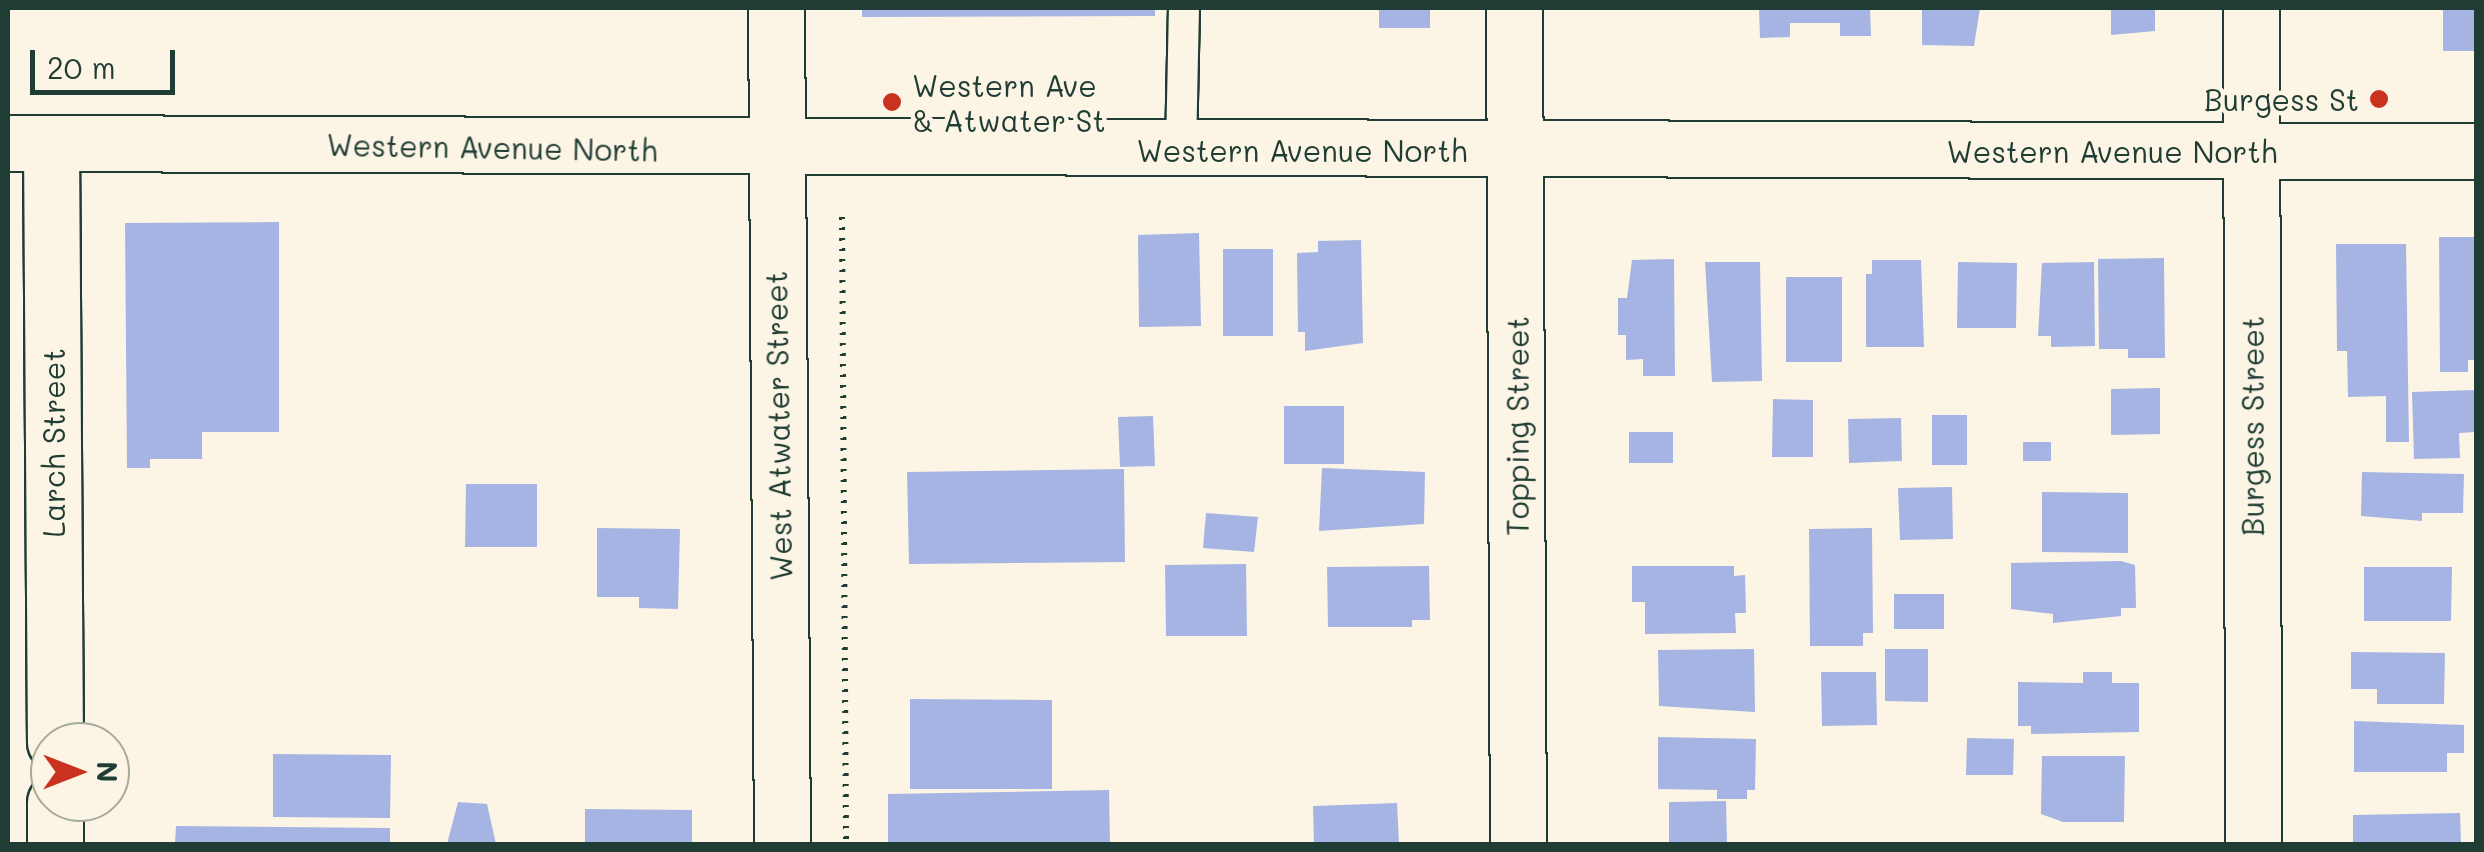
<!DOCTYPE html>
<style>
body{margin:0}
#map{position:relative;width:2484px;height:852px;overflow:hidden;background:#fcf5e5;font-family:Mali,sans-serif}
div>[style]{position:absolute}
.building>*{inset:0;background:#a6b4e3}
.path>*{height:6px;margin-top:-3px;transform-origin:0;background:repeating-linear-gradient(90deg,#1f3d34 0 2.5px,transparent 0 10.5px)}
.roads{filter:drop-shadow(2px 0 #1f3d34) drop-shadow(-2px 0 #1f3d34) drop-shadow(0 2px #1f3d34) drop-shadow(0 -2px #1f3d34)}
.lane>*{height:30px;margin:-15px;padding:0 15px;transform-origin:15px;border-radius:15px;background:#fcf5e5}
.street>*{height:55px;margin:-27.5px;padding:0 27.5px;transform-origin:27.5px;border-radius:27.5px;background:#fcf5e5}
.secondary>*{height:55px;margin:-27.5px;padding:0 27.5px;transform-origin:27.5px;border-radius:27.5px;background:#fcf5e5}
.dots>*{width:28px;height:28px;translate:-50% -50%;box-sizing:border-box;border:5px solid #fcf5e5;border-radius:50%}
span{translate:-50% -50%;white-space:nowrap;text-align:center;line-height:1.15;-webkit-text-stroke:9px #fcf5e5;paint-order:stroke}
.poi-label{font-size:30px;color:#1f3d34}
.left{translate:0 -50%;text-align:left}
.right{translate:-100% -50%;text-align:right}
.street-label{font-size:30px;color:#1f3d34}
.frame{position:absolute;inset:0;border:10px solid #1f3d34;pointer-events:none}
.north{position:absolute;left:30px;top:722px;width:100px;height:100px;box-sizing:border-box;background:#fcf5e5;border:2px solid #a4ab9e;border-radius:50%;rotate:90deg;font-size:28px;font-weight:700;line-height:40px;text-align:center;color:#1f3d34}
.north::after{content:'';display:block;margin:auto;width:35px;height:45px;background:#c8321e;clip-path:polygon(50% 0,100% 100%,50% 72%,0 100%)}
.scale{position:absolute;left:30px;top:50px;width:145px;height:45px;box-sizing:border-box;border:5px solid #1f3d34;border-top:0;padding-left:12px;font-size:30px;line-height:35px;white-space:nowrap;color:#1f3d34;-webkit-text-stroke:8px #fcf5e5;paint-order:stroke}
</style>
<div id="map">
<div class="building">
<i style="clip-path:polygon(862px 8px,1155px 8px,1155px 16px,862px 17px)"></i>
<i style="clip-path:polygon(1379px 8px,1430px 8px,1430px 28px,1379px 28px)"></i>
<i style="clip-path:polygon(1759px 8px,1870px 8px,1871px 36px,1840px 36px,1840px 23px,1790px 23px,1790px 37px,1760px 38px)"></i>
<i style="clip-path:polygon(1922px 8px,1980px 8px,1974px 46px,1922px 45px)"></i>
<i style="clip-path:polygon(2111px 8px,2155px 8px,2155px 31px,2111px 35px)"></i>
<i style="clip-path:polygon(2443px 8px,2476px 8px,2476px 51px,2443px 51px)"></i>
<i style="clip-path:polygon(279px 222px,279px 432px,202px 432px,202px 459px,150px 459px,150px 468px,127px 468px,125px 223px)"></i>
<i style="clip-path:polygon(1199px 233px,1201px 326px,1139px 327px,1138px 235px)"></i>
<i style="clip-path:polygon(2439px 237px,2476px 237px,2476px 360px,2468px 360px,2468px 372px,2440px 372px)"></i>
<i style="clip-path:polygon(1361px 240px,1363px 343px,1305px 351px,1305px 332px,1298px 332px,1297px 253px,1318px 252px,1318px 241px)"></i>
<i style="clip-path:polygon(2336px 244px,2406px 244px,2409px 442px,2386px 442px,2386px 396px,2348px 397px,2347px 351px,2337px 351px)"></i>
<i style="clip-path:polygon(1223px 249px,1273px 249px,1273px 336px,1223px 336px)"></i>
<i style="clip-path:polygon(2164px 258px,2165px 358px,2128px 358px,2128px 349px,2099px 349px,2098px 259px)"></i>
<i style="clip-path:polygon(1674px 259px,1675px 376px,1643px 376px,1643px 359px,1626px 360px,1626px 335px,1618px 335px,1618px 298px,1627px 298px,1632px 260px)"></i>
<i style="clip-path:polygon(1872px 260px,1921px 260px,1924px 347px,1866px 347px,1866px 274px,1872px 274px)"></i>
<i style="clip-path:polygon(1705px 262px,1760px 262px,1762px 381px,1712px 382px)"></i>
<i style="clip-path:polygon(1958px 262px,2017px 263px,2016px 328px,1957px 328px)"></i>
<i style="clip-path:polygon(2094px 262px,2095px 346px,2051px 347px,2051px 336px,2038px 336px,2042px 263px)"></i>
<i style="clip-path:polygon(1786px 277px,1842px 277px,1842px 362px,1786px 362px)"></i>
<i style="clip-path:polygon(2160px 388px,2160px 434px,2111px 435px,2111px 389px)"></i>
<i style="clip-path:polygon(2476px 390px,2476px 432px,2459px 433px,2460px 458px,2414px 459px,2412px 392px)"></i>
<i style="clip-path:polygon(1773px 399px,1813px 400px,1813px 457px,1772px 457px)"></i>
<i style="clip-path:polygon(1284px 406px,1344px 406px,1344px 464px,1284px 464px)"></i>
<i style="clip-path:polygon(1932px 415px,1967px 415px,1967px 465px,1932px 465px)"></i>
<i style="clip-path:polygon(1153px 416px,1155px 466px,1120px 467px,1118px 417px)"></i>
<i style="clip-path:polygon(1901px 418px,1902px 461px,1849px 463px,1848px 419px)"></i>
<i style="clip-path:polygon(1629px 432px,1673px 432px,1673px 463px,1629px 463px)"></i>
<i style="clip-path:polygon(2023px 442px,2051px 442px,2051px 461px,2023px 461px)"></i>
<i style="clip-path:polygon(1322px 468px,1425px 472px,1424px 524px,1319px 531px)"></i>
<i style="clip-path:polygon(1124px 469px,1125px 562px,909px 564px,907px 472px)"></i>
<i style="clip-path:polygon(2362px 472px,2464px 474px,2463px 513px,2422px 513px,2422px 521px,2361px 516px)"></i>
<i style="clip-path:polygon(466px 484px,537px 484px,537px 547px,465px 547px)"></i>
<i style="clip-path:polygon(1952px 487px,1953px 539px,1900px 540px,1898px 488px)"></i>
<i style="clip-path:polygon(2042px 492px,2128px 493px,2128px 553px,2042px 552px)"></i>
<i style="clip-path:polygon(1206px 513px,1258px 517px,1254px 552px,1203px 548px)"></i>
<i style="clip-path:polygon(597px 528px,680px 529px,678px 609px,639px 608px,639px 597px,597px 597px)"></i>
<i style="clip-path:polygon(1872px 528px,1873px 633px,1863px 633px,1863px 646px,1810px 646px,1809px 529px)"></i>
<i style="clip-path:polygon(2121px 561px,2135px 565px,2136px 608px,2121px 608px,2121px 616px,2053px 623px,2053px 614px,2011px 609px,2011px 563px)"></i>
<i style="clip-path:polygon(1246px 564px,1247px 636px,1166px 636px,1165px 565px)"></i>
<i style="clip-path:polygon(1429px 566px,1430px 620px,1412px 620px,1412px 627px,1328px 627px,1327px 567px)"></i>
<i style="clip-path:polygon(1632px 566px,1734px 566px,1734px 576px,1745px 575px,1746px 613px,1735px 613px,1736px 633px,1645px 634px,1645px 602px,1632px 602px)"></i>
<i style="clip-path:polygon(2364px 567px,2452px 567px,2451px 621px,2364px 621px)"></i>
<i style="clip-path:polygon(1894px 594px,1944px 594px,1944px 629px,1894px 629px)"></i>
<i style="clip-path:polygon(1754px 649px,1755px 712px,1659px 706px,1658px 650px)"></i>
<i style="clip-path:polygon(1885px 649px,1928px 649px,1928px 702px,1885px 701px)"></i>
<i style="clip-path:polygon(2351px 652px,2445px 653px,2444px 704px,2377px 704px,2377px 689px,2351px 689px)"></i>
<i style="clip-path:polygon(1821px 672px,1876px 672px,1877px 725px,1822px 726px)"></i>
<i style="clip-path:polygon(2083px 672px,2112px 672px,2112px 683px,2139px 683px,2139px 732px,2031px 734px,2031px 726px,2018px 726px,2018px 682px,2083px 683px)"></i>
<i style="clip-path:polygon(910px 699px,1052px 700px,1052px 789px,910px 789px)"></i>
<i style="clip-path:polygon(2354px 721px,2464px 725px,2464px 753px,2447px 753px,2447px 772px,2354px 772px)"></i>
<i style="clip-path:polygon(1658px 737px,1756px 739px,1755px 790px,1747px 790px,1747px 799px,1717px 799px,1717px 790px,1658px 789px)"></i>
<i style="clip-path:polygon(1967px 738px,2014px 739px,2013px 775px,1966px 775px)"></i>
<i style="clip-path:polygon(273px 754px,391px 755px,390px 818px,273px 817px)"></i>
<i style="clip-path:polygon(2042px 756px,2125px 756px,2124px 822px,2063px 822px,2041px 814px)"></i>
<i style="clip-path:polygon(1109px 790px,1110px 844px,888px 844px,888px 794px)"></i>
<i style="clip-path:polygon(1726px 801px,1727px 844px,1669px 844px,1669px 802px)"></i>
<i style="clip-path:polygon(458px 802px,487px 804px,496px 844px,447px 844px)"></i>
<i style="clip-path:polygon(1397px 803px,1399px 844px,1314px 844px,1313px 806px)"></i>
<i style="clip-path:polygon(585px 809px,692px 810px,692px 844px,585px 844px)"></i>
<i style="clip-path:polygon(2460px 813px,2461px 844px,2353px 844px,2353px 815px)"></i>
<i style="clip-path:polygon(176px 826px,390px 828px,390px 844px,175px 844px)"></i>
</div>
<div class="path">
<i style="left:842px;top:217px;width:627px;rotate:89.63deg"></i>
</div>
<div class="roads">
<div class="lane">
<i style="left:1181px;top:150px;width:142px;rotate:-88.8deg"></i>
</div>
<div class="street">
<i style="left:776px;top:8px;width:836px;rotate:89.59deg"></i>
<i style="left:1514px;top:8px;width:836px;rotate:89.73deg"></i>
<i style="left:2251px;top:8px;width:836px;rotate:89.86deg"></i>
<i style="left:51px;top:143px;width:599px;rotate:89.62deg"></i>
<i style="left:55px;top:802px;width:42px;rotate:90deg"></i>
</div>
<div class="secondary">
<i style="left:8px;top:143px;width:2468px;rotate:0.19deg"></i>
</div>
</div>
<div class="dots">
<i style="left:2379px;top:99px;background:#c8321e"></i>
<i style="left:892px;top:102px;background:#c8321e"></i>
</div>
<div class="poi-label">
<span class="left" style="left:912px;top:102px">Western Ave<br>&amp; Atwater St</span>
<span class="right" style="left:2359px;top:99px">Burgess St</span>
</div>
<div class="street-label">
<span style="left:492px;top:147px;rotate:1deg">Western Avenue North</span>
<span style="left:1302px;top:150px">Western Avenue North</span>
<span style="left:2112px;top:151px">Western Avenue North</span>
<span style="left:778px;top:426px;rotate:-91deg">West Atwater Street</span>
<span style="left:1517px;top:426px;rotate:-90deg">Topping Street</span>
<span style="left:2252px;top:426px;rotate:-90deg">Burgess Street</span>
<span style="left:53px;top:443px;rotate:-90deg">Larch Street</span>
</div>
<div class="frame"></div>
<div class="north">N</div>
<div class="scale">20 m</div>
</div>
